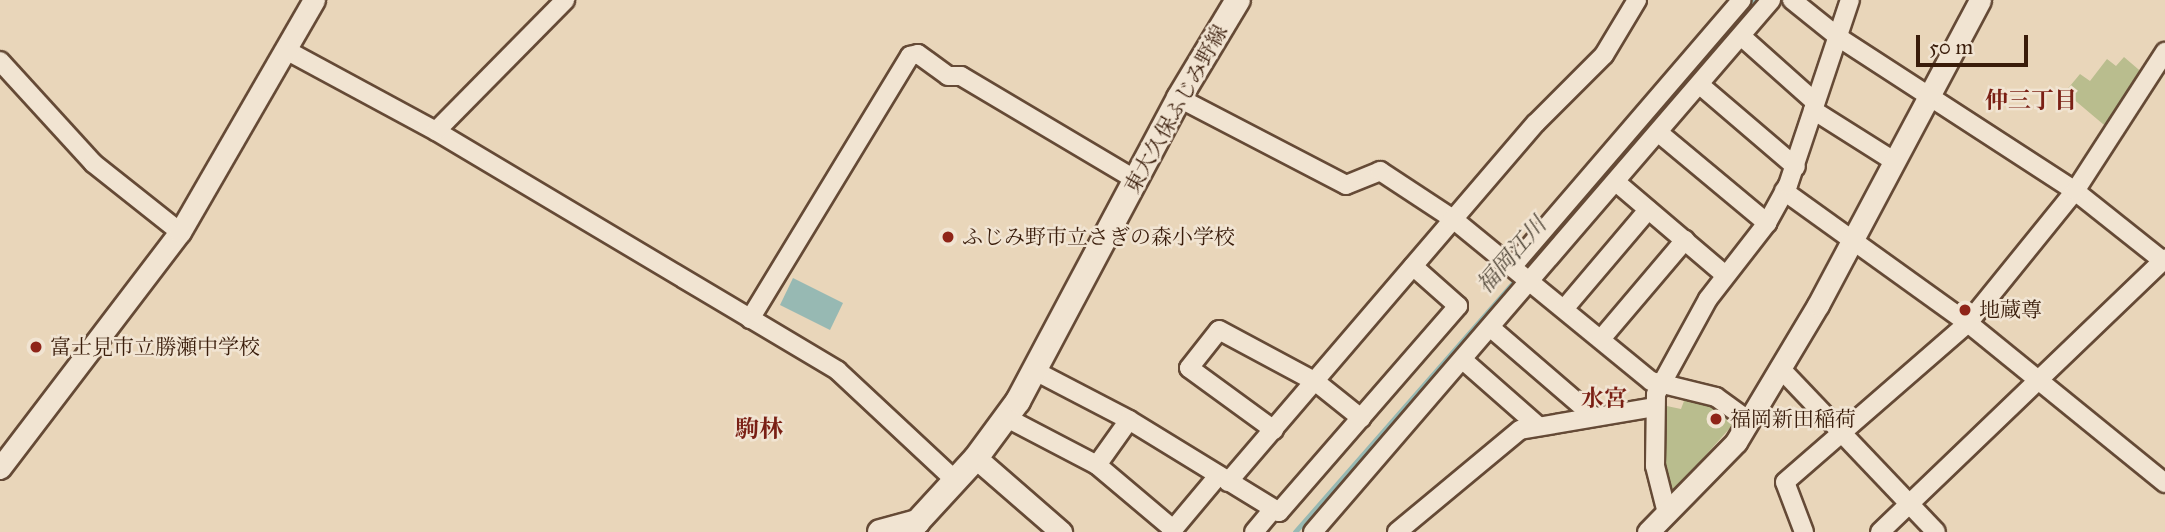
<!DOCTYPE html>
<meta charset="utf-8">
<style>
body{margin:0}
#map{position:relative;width:2165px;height:532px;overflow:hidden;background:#e9d6ba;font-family:"IM FELL Great Primer","Noto Serif JP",serif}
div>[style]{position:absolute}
.green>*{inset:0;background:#b9bd8e}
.water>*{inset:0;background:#97b9b3}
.stream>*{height:4.5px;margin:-2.25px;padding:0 2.25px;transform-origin:2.25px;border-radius:2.25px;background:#97b9b3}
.roads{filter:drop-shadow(2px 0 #654a36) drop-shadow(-2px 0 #654a36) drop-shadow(0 2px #654a36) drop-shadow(0 -2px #654a36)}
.minor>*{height:18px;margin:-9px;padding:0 9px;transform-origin:9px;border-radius:9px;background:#f1e4d2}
.tertiary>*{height:21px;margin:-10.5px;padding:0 10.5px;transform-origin:10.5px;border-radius:10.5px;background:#f1e4d2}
.secondary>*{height:24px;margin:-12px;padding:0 12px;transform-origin:12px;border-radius:12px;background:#f1e4d2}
.dots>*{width:19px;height:19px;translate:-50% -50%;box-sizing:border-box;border:4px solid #f1e4d2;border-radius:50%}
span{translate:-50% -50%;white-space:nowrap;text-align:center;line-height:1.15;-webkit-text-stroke:5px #f1e4d2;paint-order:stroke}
.street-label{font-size:21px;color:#391c0a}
.poi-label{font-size:21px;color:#391c0a}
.left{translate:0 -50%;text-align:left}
.neighbourhood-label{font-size:23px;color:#7a1f14;font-weight:700}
.water-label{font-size:23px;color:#554b3d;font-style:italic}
.quarter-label{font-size:24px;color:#7a1f14;font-weight:700}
.scale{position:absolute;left:1916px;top:35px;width:112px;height:32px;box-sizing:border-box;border:4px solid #391c0a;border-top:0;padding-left:9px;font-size:21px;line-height:24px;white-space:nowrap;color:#391c0a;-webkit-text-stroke:5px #f1e4d2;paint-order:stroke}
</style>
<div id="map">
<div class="green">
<i style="clip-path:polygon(2124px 57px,2145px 75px,2110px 130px,2065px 92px,2080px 74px,2090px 81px,2107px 59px,2116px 66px)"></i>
<i style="clip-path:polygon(1687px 393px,1712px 400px,1738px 419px,1672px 493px,1667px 491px,1662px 405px,1681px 409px)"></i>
</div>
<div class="water">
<i style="clip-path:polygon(793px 278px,843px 303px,830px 330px,780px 305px)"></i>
</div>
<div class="stream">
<i style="left:1523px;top:271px;width:356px;rotate:-49.6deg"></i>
<i style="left:1295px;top:532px;width:337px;rotate:-48.8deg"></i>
</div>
<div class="roads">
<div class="minor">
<i style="left:1792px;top:0;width:59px;rotate:38.8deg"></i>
<i style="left:1838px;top:37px;width:283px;rotate:33deg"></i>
<i style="left:2075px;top:191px;width:112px;rotate:38.5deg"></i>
<i style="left:1741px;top:36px;width:99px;rotate:41.7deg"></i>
<i style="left:286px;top:50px;width:170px;rotate:28.4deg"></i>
<i style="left:436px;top:131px;width:468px;rotate:30.8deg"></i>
<i style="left:838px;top:371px;width:161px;rotate:43deg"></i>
<i style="left:0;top:61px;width:138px;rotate:47.6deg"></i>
<i style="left:93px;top:163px;width:111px;rotate:38.4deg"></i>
<i style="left:1700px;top:85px;width:126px;rotate:40.5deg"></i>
<i style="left:1179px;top:98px;width:188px;rotate:27.5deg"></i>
<i style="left:1346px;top:185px;width:37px;rotate:-22deg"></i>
<i style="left:1380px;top:171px;width:87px;rotate:33.3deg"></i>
<i style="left:1453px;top:219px;width:256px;rotate:39.3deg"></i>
<i style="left:1651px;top:381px;width:67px;rotate:13.8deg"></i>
<i style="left:1716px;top:397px;width:41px;rotate:36deg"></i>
<i style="left:1813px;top:110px;width:93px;rotate:32.3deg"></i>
<i style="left:436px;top:131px;width:184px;rotate:-45.4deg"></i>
<i style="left:1659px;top:133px;width:141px;rotate:39.8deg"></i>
<i style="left:1616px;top:182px;width:142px;rotate:40.4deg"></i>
<i style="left:1784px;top:191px;width:226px;rotate:35.7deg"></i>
<i style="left:1968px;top:323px;width:254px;rotate:39.1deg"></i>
<i style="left:1512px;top:267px;width:352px;rotate:-49.3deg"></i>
<i style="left:1564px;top:309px;width:130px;rotate:-49.7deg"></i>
<i style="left:750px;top:319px;width:308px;rotate:-58.7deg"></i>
<i style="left:910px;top:56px;width:8px;rotate:-14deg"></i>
<i style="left:918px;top:54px;width:37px;rotate:36deg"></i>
<i style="left:948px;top:76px;width:13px"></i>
<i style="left:961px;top:76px;width:204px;rotate:30.7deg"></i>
<i style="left:1491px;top:328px;width:133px;rotate:40.7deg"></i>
<i style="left:1601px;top:339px;width:130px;rotate:-49.7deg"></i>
<i style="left:1463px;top:360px;width:100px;rotate:41.3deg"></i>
<i style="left:1780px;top:368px;width:226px;rotate:46.4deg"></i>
<i style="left:1035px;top:371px;width:106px;rotate:27.5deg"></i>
<i style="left:1129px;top:420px;width:176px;rotate:31.5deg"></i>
<i style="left:1279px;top:512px;width:273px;rotate:-49deg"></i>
<i style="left:1458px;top:306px;width:60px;rotate:-138.4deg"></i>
<i style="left:1007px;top:418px;width:102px;rotate:27.6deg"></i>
<i style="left:1097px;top:465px;width:99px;rotate:40.1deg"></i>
<i style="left:1274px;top:430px;width:105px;rotate:-143.9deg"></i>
<i style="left:1189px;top:368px;width:48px;rotate:-51.7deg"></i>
<i style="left:1219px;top:330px;width:110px;rotate:28.2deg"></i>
<i style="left:1316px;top:382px;width:58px;rotate:38.7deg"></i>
<i style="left:1097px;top:465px;width:55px;rotate:-54.6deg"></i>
<i style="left:1228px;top:482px;width:473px;rotate:-49.4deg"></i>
<i style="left:1536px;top:123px;width:96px;rotate:-45deg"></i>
<i style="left:1604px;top:55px;width:64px;rotate:-59deg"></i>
<i style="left:1667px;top:513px;width:49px;rotate:-104.3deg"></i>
<i style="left:1655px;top:466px;width:72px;rotate:-89.2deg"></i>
<i style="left:1656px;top:394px;width:108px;rotate:-61.3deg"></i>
<i style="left:1708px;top:299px;width:96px;rotate:-52.2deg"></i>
<i style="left:1767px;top:223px;width:43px;rotate:-61.1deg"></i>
<i style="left:1788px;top:185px;width:195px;rotate:-71.5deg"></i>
<i style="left:1171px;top:532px;width:73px;rotate:-50deg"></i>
<i style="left:1254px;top:532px;width:30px;rotate:-50deg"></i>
<i style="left:1313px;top:532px;width:702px;rotate:-49.27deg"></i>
<i style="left:1397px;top:532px;width:160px;rotate:-39.7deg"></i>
<i style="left:1520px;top:430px;width:136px;rotate:-9.7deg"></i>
<i style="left:1804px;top:532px;width:53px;rotate:-110.8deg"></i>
<i style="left:1785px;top:482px;width:242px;rotate:-41deg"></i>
<i style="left:1968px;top:323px;width:170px;rotate:-51deg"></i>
<i style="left:2075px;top:191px;width:166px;rotate:-57.1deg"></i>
<i style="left:1880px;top:532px;width:395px;rotate:-43.8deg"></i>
</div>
<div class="tertiary">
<i style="left:976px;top:458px;width:113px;rotate:41deg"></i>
<i style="left:0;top:468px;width:297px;rotate:-52.7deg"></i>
<i style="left:180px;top:232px;width:268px;rotate:-60deg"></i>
<i style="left:1648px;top:532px;width:126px;rotate:-45.6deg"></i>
<i style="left:1736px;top:442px;width:160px;rotate:-59.1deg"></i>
<i style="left:1818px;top:305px;width:345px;rotate:-62deg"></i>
</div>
<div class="secondary">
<i style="left:880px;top:532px;width:39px;rotate:-15deg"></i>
<i style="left:908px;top:532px;width:100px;rotate:-47.4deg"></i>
<i style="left:976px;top:458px;width:71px;rotate:-53.6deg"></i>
<i style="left:1018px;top:401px;width:343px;rotate:-62deg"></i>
<i style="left:1179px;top:98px;width:114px;rotate:-59deg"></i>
</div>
</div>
<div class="dots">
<i style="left:948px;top:237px;background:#8f2418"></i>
<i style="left:1965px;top:310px;background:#8f2418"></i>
<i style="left:36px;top:347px;background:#8f2418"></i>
<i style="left:1716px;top:419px;background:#8f2418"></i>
</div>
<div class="street-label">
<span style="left:1176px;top:109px;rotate:-61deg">東大久保ふじみ野線</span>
</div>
<div class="poi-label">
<span class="left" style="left:962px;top:237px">ふじみ野市立さぎの森小学校</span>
<span class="left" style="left:1979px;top:310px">地蔵尊</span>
<span class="left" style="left:50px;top:347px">富士見市立勝瀬中学校</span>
<span class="left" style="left:1730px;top:419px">福岡新田稲荷</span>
</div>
<div class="neighbourhood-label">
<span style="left:2031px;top:100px">仲三丁目</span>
<span style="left:1604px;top:398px">水宮</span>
</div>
<div class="water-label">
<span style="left:1511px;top:255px;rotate:-49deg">福岡江川</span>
</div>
<div class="quarter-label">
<span style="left:759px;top:430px">駒林</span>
</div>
<div class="scale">50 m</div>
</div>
